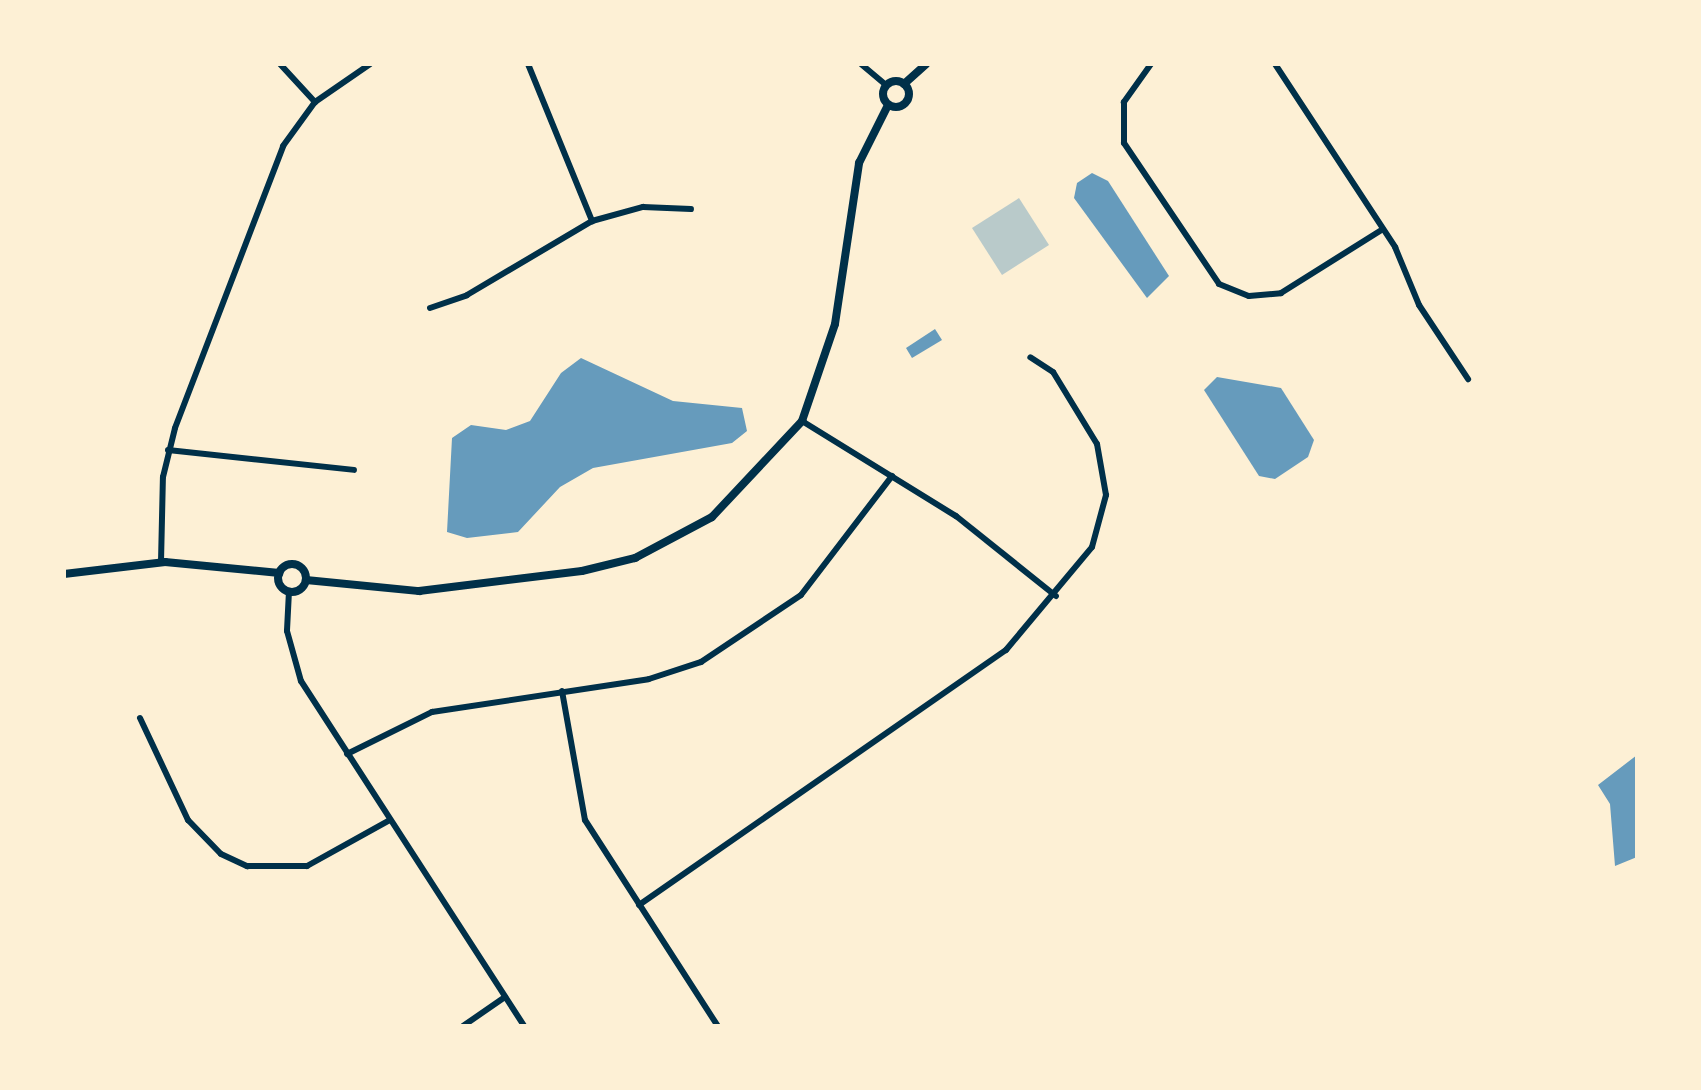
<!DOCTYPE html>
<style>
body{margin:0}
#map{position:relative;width:1701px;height:1090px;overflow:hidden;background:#fdf0d5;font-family:"Public Sans",sans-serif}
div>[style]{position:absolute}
.green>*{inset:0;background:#b9caca}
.water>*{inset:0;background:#669bbc}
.minor>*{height:6px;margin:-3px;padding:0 3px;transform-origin:3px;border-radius:3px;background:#003049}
.tertiary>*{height:8px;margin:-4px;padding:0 4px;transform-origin:4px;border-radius:4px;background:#003049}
.tertiary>.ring{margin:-4px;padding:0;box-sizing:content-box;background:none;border:8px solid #003049;border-radius:50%}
span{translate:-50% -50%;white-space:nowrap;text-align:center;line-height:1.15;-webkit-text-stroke:7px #fdf0d5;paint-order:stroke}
.frame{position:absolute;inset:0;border:66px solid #fdf0d5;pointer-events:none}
</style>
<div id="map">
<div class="green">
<i style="clip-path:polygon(1019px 198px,1049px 245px,1002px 275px,972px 228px)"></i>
</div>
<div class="water">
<i style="clip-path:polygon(1092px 173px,1108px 181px,1169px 276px,1147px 298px,1074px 198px,1077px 183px)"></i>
<i style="clip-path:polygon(935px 329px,942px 340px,912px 358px,906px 348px)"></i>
<i style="clip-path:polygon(581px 358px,673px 401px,742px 408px,747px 431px,732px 443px,593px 468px,560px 487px,518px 532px,467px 538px,447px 532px,452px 438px,471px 425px,506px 430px,530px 421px,561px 373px)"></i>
<i style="clip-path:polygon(1217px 377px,1281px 388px,1314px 440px,1308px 457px,1275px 479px,1259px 476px,1204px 390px)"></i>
<i style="clip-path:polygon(1637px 755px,1637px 857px,1615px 866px,1610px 804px,1598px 785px)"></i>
</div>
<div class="minor">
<i style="left:280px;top:64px;width:52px;rotate:47.4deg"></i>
<i style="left:528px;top:64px;width:170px;rotate:67.8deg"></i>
<i style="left:861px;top:64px;width:33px;rotate:40deg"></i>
<i style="left:1151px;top:64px;width:47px;rotate:125.4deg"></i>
<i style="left:1124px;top:102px;width:41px;rotate:90deg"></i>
<i style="left:1124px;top:143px;width:170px;rotate:56deg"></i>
<i style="left:1219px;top:284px;width:32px;rotate:22deg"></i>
<i style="left:1249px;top:296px;width:32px;rotate:-5deg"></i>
<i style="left:1281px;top:293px;width:120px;rotate:-32.1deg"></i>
<i style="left:1275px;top:64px;width:219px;rotate:56.7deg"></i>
<i style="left:1395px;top:247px;width:63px;rotate:67.5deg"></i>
<i style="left:1419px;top:305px;width:89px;rotate:56.5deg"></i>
<i style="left:430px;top:308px;width:39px;rotate:-19deg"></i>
<i style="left:467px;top:295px;width:145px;rotate:-30.6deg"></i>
<i style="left:592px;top:221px;width:53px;rotate:-15.4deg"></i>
<i style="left:643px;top:207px;width:48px;rotate:2.4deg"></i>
<i style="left:802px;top:421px;width:181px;rotate:31.7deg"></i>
<i style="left:956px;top:516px;width:128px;rotate:38.7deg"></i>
<i style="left:168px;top:450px;width:187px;rotate:6.1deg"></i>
<i style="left:161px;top:562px;width:85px;rotate:-88.7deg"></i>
<i style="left:163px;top:477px;width:50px;rotate:-76.2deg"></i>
<i style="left:175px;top:428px;width:302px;rotate:-69deg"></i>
<i style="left:283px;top:146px;width:54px;rotate:-54deg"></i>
<i style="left:315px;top:102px;width:67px;rotate:-34.6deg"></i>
<i style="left:289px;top:591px;width:40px;rotate:92.9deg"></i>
<i style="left:287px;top:631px;width:52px;rotate:74.4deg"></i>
<i style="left:301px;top:681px;width:411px;rotate:57.1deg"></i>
<i style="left:562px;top:691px;width:131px;rotate:79.9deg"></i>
<i style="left:585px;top:820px;width:245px;rotate:57.2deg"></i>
<i style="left:140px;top:718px;width:113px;rotate:64.8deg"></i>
<i style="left:188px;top:820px;width:47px;rotate:45.9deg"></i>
<i style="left:221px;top:854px;width:29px;rotate:25deg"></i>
<i style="left:247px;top:866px;width:60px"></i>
<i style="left:307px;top:866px;width:95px;rotate:-29deg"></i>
<i style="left:347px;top:754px;width:95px;rotate:-26.3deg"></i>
<i style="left:432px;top:712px;width:219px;rotate:-8.6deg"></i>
<i style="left:649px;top:679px;width:55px;rotate:-18.1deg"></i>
<i style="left:701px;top:662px;width:120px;rotate:-33.8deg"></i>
<i style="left:801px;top:595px;width:150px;rotate:-52.6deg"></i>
<i style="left:639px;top:905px;width:447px;rotate:-34.8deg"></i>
<i style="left:1006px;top:650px;width:134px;rotate:-50.1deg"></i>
<i style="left:1092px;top:547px;width:54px;rotate:-74.9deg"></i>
<i style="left:1106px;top:495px;width:52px;rotate:-100deg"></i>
<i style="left:1097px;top:444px;width:84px;rotate:-121.4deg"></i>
<i style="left:1053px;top:372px;width:27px;rotate:-147deg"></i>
<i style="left:463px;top:1026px;width:51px;rotate:-34.6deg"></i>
</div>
<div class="tertiary">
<i class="ring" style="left:883px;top:81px;width:18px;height:18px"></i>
<i style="left:904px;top:84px;width:30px;rotate:-42deg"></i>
<i class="ring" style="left:278px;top:564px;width:20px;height:20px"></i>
<i style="left:64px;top:574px;width:102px;rotate:-6.8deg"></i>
<i style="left:165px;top:562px;width:115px;rotate:5.5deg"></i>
<i style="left:306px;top:580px;width:114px;rotate:5.6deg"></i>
<i style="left:419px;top:591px;width:164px;rotate:-7deg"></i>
<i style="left:582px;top:571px;width:55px;rotate:-13.8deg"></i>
<i style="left:635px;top:558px;width:87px;rotate:-28deg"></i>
<i style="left:712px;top:517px;width:132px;rotate:-46.8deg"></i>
<i style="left:802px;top:421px;width:102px;rotate:-71.2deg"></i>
<i style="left:835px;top:324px;width:163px;rotate:-81.5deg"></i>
<i style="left:859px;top:163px;width:65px;rotate:-63.4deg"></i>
</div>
<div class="frame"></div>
</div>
